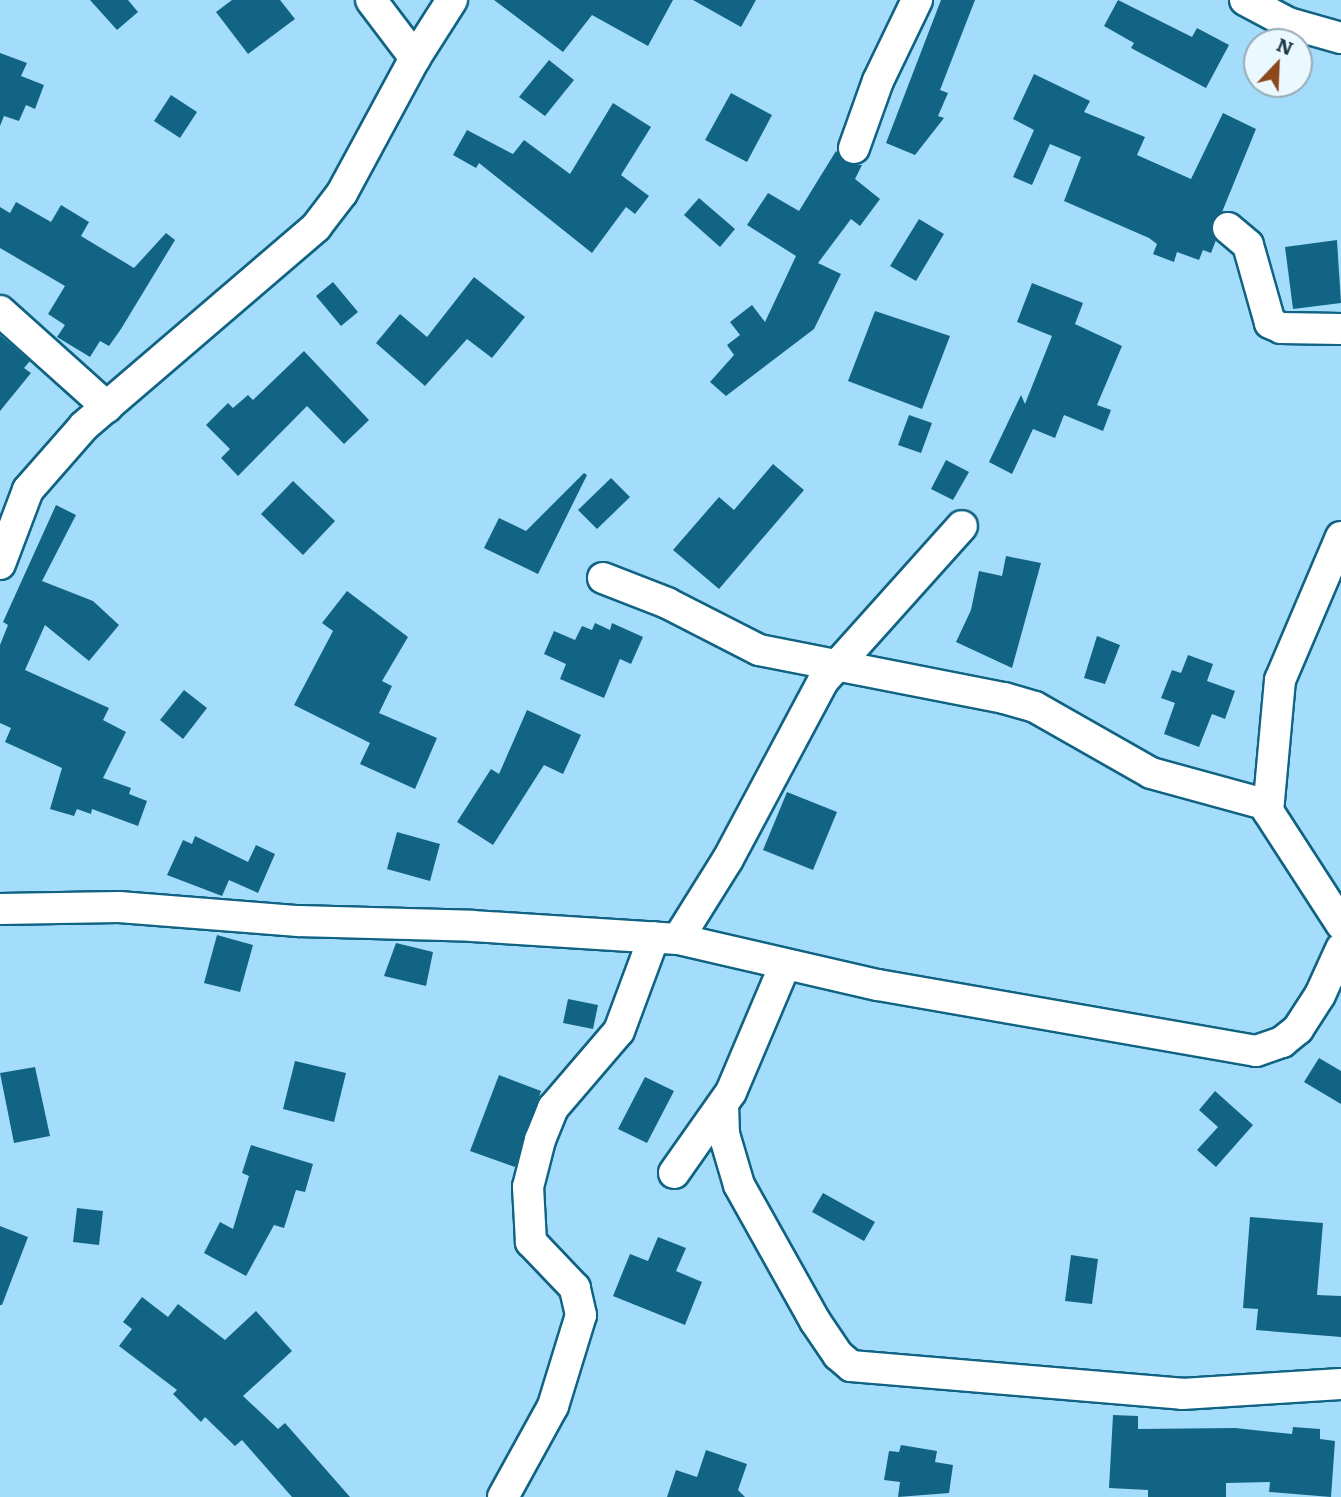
<!DOCTYPE html>
<style>
body{margin:0}
#map{position:relative;width:1341px;height:1497px;overflow:hidden;background:#a4ddfb;font-family:Literata,serif}
div>[style]{position:absolute}
.building>*{inset:0;background:#126485}
.roads{filter:drop-shadow(2px 0 #106383) drop-shadow(-2px 0 #106383) drop-shadow(0 2px #106383) drop-shadow(0 -2px #106383)}
.minor>*{height:30px;margin:-15px;padding:0 15px;transform-origin:15px;border-radius:15px;background:#fff}
span{translate:-50% -50%;white-space:nowrap;text-align:center;line-height:1.15;-webkit-text-stroke:7px #eaf8ff;paint-order:stroke}
.north{position:absolute;left:1243px;top:28px;width:70px;height:70px;box-sizing:border-box;background:#eaf8ff;border:2px solid #97abb5;border-radius:50%;rotate:23deg;font-size:19px;font-weight:700;line-height:28px;text-align:center;color:#1a3847}
.north::after{content:'';display:block;margin:auto;width:24px;height:32px;background:#8c481b;clip-path:polygon(50% 0,100% 100%,50% 72%,0 100%)}
</style>
<div id="map">
<div class="building">
<i style="clip-path:polygon(90px 0,128px 0,138px 12px,117px 30px)"></i>
<i style="clip-path:polygon(232px 0,280px 0,295px 19px,248px 54px,216px 12px)"></i>
<i style="clip-path:polygon(494px 0,673px 0,648px 46px,592px 15px,563px 52px)"></i>
<i style="clip-path:polygon(693px 0,756px 0,741px 27px)"></i>
<i style="clip-path:polygon(941px 0,975px 0,940px 90px,948px 93px,938px 116px,944px 118px,915px 155px,886px 143px)"></i>
<i style="clip-path:polygon(1118px 0,1192px 37px,1197px 28px,1229px 45px,1206px 88px,1131px 48px,1134px 43px,1104px 26px)"></i>
<i style="clip-path:polygon(0 53px,27px 63px,21px 76px,44px 85px,35px 109px,26px 105px,19px 121px,4px 116px,0 126px)"></i>
<i style="clip-path:polygon(549px 60px,574px 80px,545px 116px,519px 97px)"></i>
<i style="clip-path:polygon(1034px 74px,1090px 101px,1084px 112px,1145px 137px,1137px 155px,1191px 179px,1223px 113px,1256px 129px,1222px 212px,1211px 224px,1216px 240px,1211px 253px,1203px 250px,1199px 260px,1177px 252px,1174px 262px,1153px 254px,1157px 244px,1149px 238px,1064px 201px,1081px 157px,1050px 144px,1032px 185px,1013px 177px,1034px 130px,1013px 119px)"></i>
<i style="clip-path:polygon(731px 93px,772px 115px,747px 162px,705px 140px)"></i>
<i style="clip-path:polygon(171px 95px,197px 112px,180px 138px,154px 121px)"></i>
<i style="clip-path:polygon(613px 103px,651px 127px,621px 175px,649px 196px,635px 214px,626px 207px,592px 253px,479px 163px,476px 168px,453px 155px,467px 130px,513px 154px,524px 140px,570px 174px)"></i>
<i style="clip-path:polygon(836px 151px,847px 164px,862px 165px,855px 179px,880px 199px,860px 226px,851px 219px,818px 263px,841px 274px,814px 329px,726px 396px,710px 382px,734px 355px,727px 345px,740px 335px,730px 322px,752px 305px,765px 322px,796px 256px,747px 225px,768px 193px,799px 211px)"></i>
<i style="clip-path:polygon(699px 198px,735px 229px,720px 247px,684px 215px)"></i>
<i style="clip-path:polygon(16px 202px,51px 222px,61px 205px,89px 222px,81px 236px,134px 268px,166px 233px,175px 240px,121px 329px,109px 346px,100px 341px,90px 357px,57px 337px,65px 325px,48px 314px,65px 286px,0 248px,0 207px,10px 213px)"></i>
<i style="clip-path:polygon(919px 219px,944px 234px,916px 281px,890px 266px)"></i>
<i style="clip-path:polygon(1337px 240px,1341px 303px,1293px 309px,1285px 247px)"></i>
<i style="clip-path:polygon(474px 277px,525px 317px,492px 358px,467px 339px,425px 386px,376px 343px,400px 314px,427px 337px)"></i>
<i style="clip-path:polygon(333px 282px,358px 312px,341px 326px,316px 296px)"></i>
<i style="clip-path:polygon(1032px 283px,1083px 303px,1075px 324px,1122px 346px,1097px 405px,1111px 410px,1103px 431px,1064px 415px,1055px 438px,1033px 429px,1012px 474px,989px 462px,1021px 395px,1025px 404px,1052px 336px,1017px 322px)"></i>
<i style="clip-path:polygon(875px 311px,950px 336px,922px 409px,848px 381px)"></i>
<i style="clip-path:polygon(0 335px,30px 361px,24px 368px,31px 373px,0 411px)"></i>
<i style="clip-path:polygon(304px 351px,369px 420px,344px 444px,307px 406px,238px 476px,221px 458px,230px 449px,206px 425px,228px 403px,233px 408px,248px 395px,253px 400px)"></i>
<i style="clip-path:polygon(909px 415px,932px 423px,921px 453px,898px 445px)"></i>
<i style="clip-path:polygon(946px 460px,969px 472px,953px 500px,931px 489px)"></i>
<i style="clip-path:polygon(773px 464px,804px 490px,719px 589px,673px 550px,719px 497px,734px 510px)"></i>
<i style="clip-path:polygon(584px 473px,587px 475px,538px 574px,484px 548px,499px 518px,526px 531px)"></i>
<i style="clip-path:polygon(611px 478px,630px 497px,597px 529px,578px 510px)"></i>
<i style="clip-path:polygon(293px 481px,335px 521px,303px 555px,261px 514px)"></i>
<i style="clip-path:polygon(56px 505px,76px 515px,42px 581px,93px 601px,119px 625px,89px 661px,45px 625px,25px 670px,109px 708px,103px 720px,126px 732px,103px 778px,131px 788px,129px 794px,147px 801px,138px 826px,92px 809px,91px 814px,77px 809px,74px 816px,50px 809px,62px 768px,5px 742px,11px 728px,0 723px,0 645px,8px 625px,3px 622px)"></i>
<i style="clip-path:polygon(1006px 556px,1041px 563px,1012px 668px,956px 642px,971px 610px,979px 571px,1002px 576px)"></i>
<i style="clip-path:polygon(347px 591px,408px 637px,382px 681px,392px 686px,379px 713px,437px 738px,415px 789px,360px 764px,370px 743px,294px 705px,333px 631px,322px 623px)"></i>
<i style="clip-path:polygon(595px 623px,610px 630px,612px 623px,643px 637px,631px 664px,620px 659px,604px 698px,560px 679px,566px 664px,544px 654px,554px 631px,575px 640px,582px 626px,592px 630px)"></i>
<i style="clip-path:polygon(1097px 636px,1120px 645px,1105px 684px,1084px 678px)"></i>
<i style="clip-path:polygon(1188px 655px,1213px 664px,1207px 681px,1235px 691px,1225px 719px,1212px 714px,1199px 747px,1164px 734px,1175px 703px,1161px 698px,1172px 670px,1181px 673px)"></i>
<i style="clip-path:polygon(184px 690px,207px 708px,183px 739px,160px 720px)"></i>
<i style="clip-path:polygon(527px 710px,581px 735px,563px 774px,544px 765px,493px 845px,457px 822px,491px 769px,499px 774px)"></i>
<i style="clip-path:polygon(787px 792px,837px 812px,813px 870px,763px 850px)"></i>
<i style="clip-path:polygon(397px 832px,440px 844px,430px 881px,387px 869px)"></i>
<i style="clip-path:polygon(195px 836px,248px 862px,256px 845px,275px 854px,258px 893px,229px 880px,222px 896px,167px 875px,183px 840px,192px 844px)"></i>
<i style="clip-path:polygon(217px 935px,253px 945px,240px 992px,204px 983px)"></i>
<i style="clip-path:polygon(396px 943px,433px 952px,426px 986px,384px 976px)"></i>
<i style="clip-path:polygon(568px 999px,598px 1005px,593px 1029px,563px 1023px)"></i>
<i style="clip-path:polygon(1319px 1058px,1341px 1071px,1341px 1104px,1304px 1082px)"></i>
<i style="clip-path:polygon(295px 1061px,346px 1073px,334px 1122px,283px 1109px)"></i>
<i style="clip-path:polygon(35px 1067px,50px 1136px,14px 1143px,0 1073px)"></i>
<i style="clip-path:polygon(499px 1075px,541px 1091px,515px 1167px,470px 1151px)"></i>
<i style="clip-path:polygon(645px 1077px,674px 1091px,647px 1143px,618px 1129px)"></i>
<i style="clip-path:polygon(1215px 1091px,1253px 1125px,1216px 1167px,1197px 1150px,1218px 1127px,1199px 1110px)"></i>
<i style="clip-path:polygon(251px 1145px,313px 1164px,305px 1192px,296px 1190px,284px 1228px,274px 1225px,246px 1276px,204px 1253px,220px 1222px,233px 1229px,249px 1176px,242px 1173px)"></i>
<i style="clip-path:polygon(823px 1193px,875px 1222px,864px 1241px,812px 1212px)"></i>
<i style="clip-path:polygon(77px 1208px,103px 1211px,99px 1245px,73px 1242px)"></i>
<i style="clip-path:polygon(1250px 1217px,1323px 1223px,1317px 1295px,1341px 1296px,1341px 1337px,1256px 1330px,1258px 1309px,1243px 1308px)"></i>
<i style="clip-path:polygon(0 1226px,28px 1237px,2px 1305px,0 1305px)"></i>
<i style="clip-path:polygon(658px 1237px,686px 1248px,676px 1271px,702px 1282px,685px 1325px,613px 1296px,630px 1254px,648px 1261px)"></i>
<i style="clip-path:polygon(1071px 1255px,1098px 1259px,1092px 1304px,1065px 1301px)"></i>
<i style="clip-path:polygon(142px 1297px,168px 1317px,178px 1304px,225px 1340px,256px 1311px,292px 1351px,243px 1396px,278px 1429px,285px 1423px,350px 1497px,292px 1497px,242px 1440px,235px 1446px,205px 1417px,201px 1422px,173px 1394px,177px 1390px,119px 1346px,132px 1329px,123px 1322px)"></i>
<i style="clip-path:polygon(1113px 1415px,1138px 1416px,1138px 1429px,1235px 1428px,1292px 1434px,1293px 1427px,1320px 1429px,1320px 1439px,1335px 1441px,1331px 1497px,1269px 1492px,1270px 1482px,1226px 1483px,1226px 1497px,1148px 1497px,1148px 1490px,1109px 1488px)"></i>
<i style="clip-path:polygon(901px 1445px,937px 1451px,935px 1462px,953px 1465px,949px 1493px,898px 1497px,900px 1482px,884px 1480px,889px 1451px,899px 1452px)"></i>
<i style="clip-path:polygon(706px 1450px,747px 1464px,738px 1490px,745px 1497px,667px 1497px,676px 1470px,697px 1477px)"></i>
</div>
<div class="roads">
<div class="minor">
<i style="left:371px;top:0;width:73px;rotate:52.8deg"></i>
<i style="left:1245px;top:0;width:49px;rotate:28.1deg"></i>
<i style="left:1288px;top:23px;width:55px;rotate:15.8deg"></i>
<i style="left:854px;top:148px;width:71px;rotate:-70.3deg"></i>
<i style="left:878px;top:81px;width:90px;rotate:-64.3deg"></i>
<i style="left:1228px;top:228px;width:26px;rotate:40deg"></i>
<i style="left:1248px;top:245px;width:81px;rotate:74.2deg"></i>
<i style="left:1270px;top:323px;width:12px;rotate:24deg"></i>
<i style="left:1281px;top:328px;width:60px;rotate:1deg"></i>
<i style="left:0;top:311px;width:144px;rotate:41.9deg"></i>
<i style="left:1341px;top:537px;width:155px;rotate:113.1deg"></i>
<i style="left:1280px;top:680px;width:132px;rotate:95.2deg"></i>
<i style="left:1268px;top:811px;width:135px;rotate:57.1deg"></i>
<i style="left:0;top:564px;width:79px;rotate:-69.3deg"></i>
<i style="left:28px;top:490px;width:85px;rotate:-48.8deg"></i>
<i style="left:84px;top:426px;width:306px;rotate:-40.6deg"></i>
<i style="left:316px;top:227px;width:43px;rotate:-52.6deg"></i>
<i style="left:342px;top:193px;width:153px;rotate:-61.6deg"></i>
<i style="left:415px;top:58px;width:69px;rotate:-57.5deg"></i>
<i style="left:603px;top:578px;width:69px;rotate:21.3deg"></i>
<i style="left:667px;top:603px;width:103px;rotate:27.1deg"></i>
<i style="left:759px;top:650px;width:250px;rotate:11.1deg"></i>
<i style="left:1004px;top:698px;width:32px;rotate:16deg"></i>
<i style="left:1035px;top:707px;width:133px;rotate:29.6deg"></i>
<i style="left:1151px;top:773px;width:121px;rotate:15.3deg"></i>
<i style="left:0;top:909px;width:119px;rotate:-1deg"></i>
<i style="left:119px;top:907px;width:180px;rotate:4.5deg"></i>
<i style="left:298px;top:921px;width:174px;rotate:1.6deg"></i>
<i style="left:472px;top:926px;width:206px;rotate:3.6deg"></i>
<i style="left:678px;top:939px;width:205px;rotate:13deg"></i>
<i style="left:878px;top:985px;width:384px;rotate:9.9deg"></i>
<i style="left:1256px;top:1051px;width:28px;rotate:-19deg"></i>
<i style="left:1282px;top:1042px;width:21px;rotate:-39deg"></i>
<i style="left:1298px;top:1029px;width:40px;rotate:-57.1deg"></i>
<i style="left:1320px;top:995px;width:51px;rotate:-65.5deg"></i>
<i style="left:678px;top:939px;width:94px;rotate:-58deg"></i>
<i style="left:728px;top:859px;width:202px;rotate:-61.9deg"></i>
<i style="left:823px;top:681px;width:208px;rotate:-48.1deg"></i>
<i style="left:723px;top:1105px;width:29px;rotate:88deg"></i>
<i style="left:724px;top:1134px;width:53px;rotate:73.6deg"></i>
<i style="left:739px;top:1185px;width:156px;rotate:60.8deg"></i>
<i style="left:815px;top:1321px;width:41px;rotate:55.9deg"></i>
<i style="left:838px;top:1355px;width:17px;rotate:40deg"></i>
<i style="left:851px;top:1366px;width:332px;rotate:4.8deg"></i>
<i style="left:1182px;top:1394px;width:159px;rotate:-3.6deg"></i>
<i style="left:674px;top:1173px;width:99px;rotate:-54.9deg"></i>
<i style="left:731px;top:1092px;width:138px;rotate:-67deg"></i>
<i style="left:503px;top:1497px;width:104px;rotate:-61.2deg"></i>
<i style="left:553px;top:1406px;width:95px;rotate:-72.9deg"></i>
<i style="left:581px;top:1315px;width:28px;rotate:-103deg"></i>
<i style="left:575px;top:1288px;width:64px;rotate:-133.7deg"></i>
<i style="left:531px;top:1242px;width:55px;rotate:-93.1deg"></i>
<i style="left:528px;top:1187px;width:49px;rotate:-75.7deg"></i>
<i style="left:540px;top:1140px;width:35px;rotate:-68deg"></i>
<i style="left:553px;top:1108px;width:101px;rotate:-49.4deg"></i>
<i style="left:619px;top:1031px;width:100px;rotate:-69.6deg"></i>
</div>
</div>
<div class="north">N</div>
</div>
